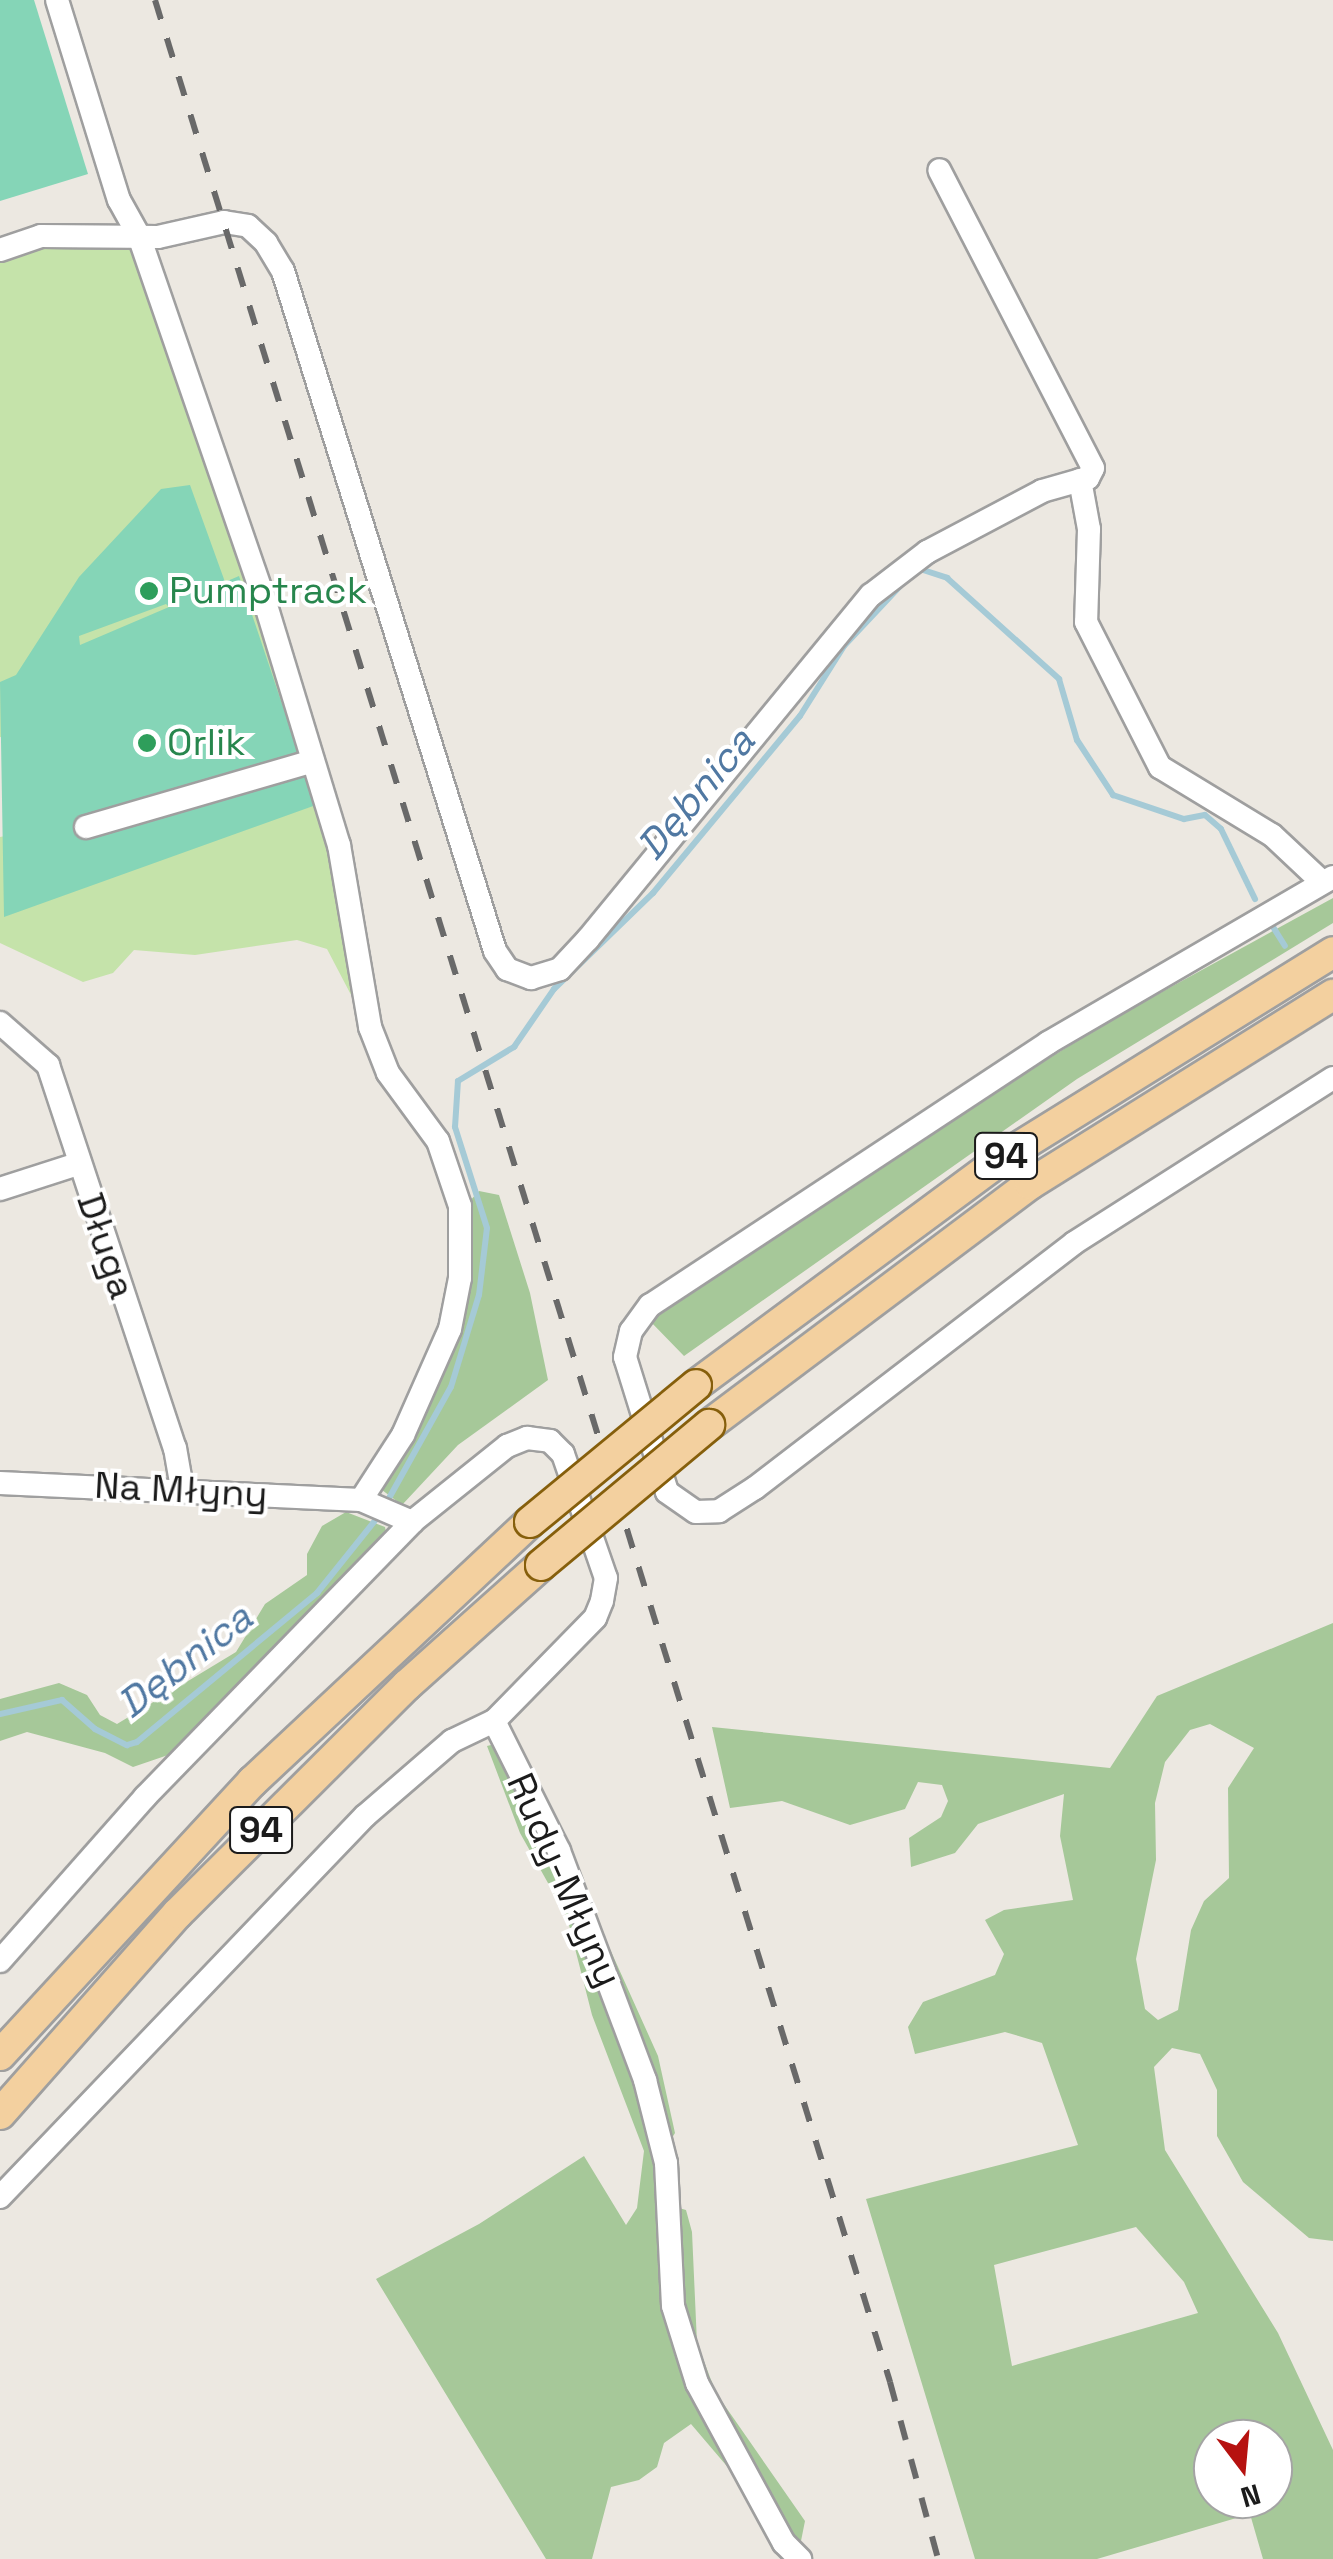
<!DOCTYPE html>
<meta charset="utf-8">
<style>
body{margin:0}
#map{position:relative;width:1333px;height:2559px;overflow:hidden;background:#ece8e1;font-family:"Space Grotesk",sans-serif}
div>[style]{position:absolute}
.grass>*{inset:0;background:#c5e3aa}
.forest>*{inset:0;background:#a6c899}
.pitch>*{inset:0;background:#85d5b7}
.stream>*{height:6px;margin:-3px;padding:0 3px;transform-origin:3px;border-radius:3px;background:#a5cad6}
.roads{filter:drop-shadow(2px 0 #9f9f9f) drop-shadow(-2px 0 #9f9f9f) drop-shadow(0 2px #9f9f9f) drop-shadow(0 -2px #9f9f9f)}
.minor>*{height:22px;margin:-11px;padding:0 11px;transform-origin:11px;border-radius:11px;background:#fff}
.major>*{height:30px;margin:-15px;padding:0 15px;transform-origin:15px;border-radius:15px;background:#f3d09f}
.rail>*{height:6px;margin-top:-3px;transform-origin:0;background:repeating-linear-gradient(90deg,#696969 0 20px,transparent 0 40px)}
.bridges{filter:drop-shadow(2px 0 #865f0c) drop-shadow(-2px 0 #865f0c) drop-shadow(0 2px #865f0c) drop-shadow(0 -2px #865f0c)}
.major-bridge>*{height:30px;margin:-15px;padding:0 15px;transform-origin:15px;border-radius:15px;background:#f3d09f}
.dots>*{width:28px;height:28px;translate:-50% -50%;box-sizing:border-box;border:5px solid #fff;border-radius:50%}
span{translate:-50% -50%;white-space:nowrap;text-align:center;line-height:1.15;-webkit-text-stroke:8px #fff;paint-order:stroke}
.shield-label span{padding:2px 8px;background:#fff;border:2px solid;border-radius:8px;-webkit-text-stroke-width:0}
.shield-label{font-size:35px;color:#1b1b1b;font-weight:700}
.leisure-label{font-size:38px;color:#27864d}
.left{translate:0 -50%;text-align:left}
.street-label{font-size:38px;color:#1b1b1b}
.water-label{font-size:40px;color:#5078a2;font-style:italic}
.north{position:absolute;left:1193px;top:2419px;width:100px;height:100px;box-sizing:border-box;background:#fff;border:2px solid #a4a4a4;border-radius:50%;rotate:164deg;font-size:28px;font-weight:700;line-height:40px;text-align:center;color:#1b1b1b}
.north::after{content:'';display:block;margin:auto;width:35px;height:45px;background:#b61210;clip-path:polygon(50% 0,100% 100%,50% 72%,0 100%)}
</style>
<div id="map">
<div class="grass">
<i style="clip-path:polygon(59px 241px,127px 245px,138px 256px,303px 747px,262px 758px,0 737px,0 261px)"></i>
<i style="clip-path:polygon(300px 776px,311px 777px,319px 801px,361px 1014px,327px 949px,297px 940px,195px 955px,134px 950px,113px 973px,83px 982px,0 943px,0 837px)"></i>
</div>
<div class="forest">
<i style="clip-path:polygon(1333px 898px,1333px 923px,1077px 1079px,684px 1356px,649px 1320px,898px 1151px,1118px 1016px)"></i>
<i style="clip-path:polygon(479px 1191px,499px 1195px,530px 1293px,548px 1380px,458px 1445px,402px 1505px,378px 1487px,466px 1300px,472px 1271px,468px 1203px)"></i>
<i style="clip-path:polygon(346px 1512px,385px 1527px,388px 1542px,171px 1754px,133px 1767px,105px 1753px,27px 1732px,0 1741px,0 1699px,59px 1683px,87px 1695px,100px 1715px,117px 1724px,236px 1652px,265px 1604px,307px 1575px,307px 1554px,322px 1526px)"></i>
<i style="clip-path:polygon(evenodd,1333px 1623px,1333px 2241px,1309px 2238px,1243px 2182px,1217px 2136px,1217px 2090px,1200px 2054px,1172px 2048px,1154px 2067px,1165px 2150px,1278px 2333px,1333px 2450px,1333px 2559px,1263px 2559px,1250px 2514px,1097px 2559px,975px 2559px,866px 2199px,1078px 2145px,1042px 2043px,1005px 2032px,915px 2054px,908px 2027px,923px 2002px,995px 1975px,1004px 1954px,985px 1920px,1004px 1910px,1073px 1900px,1060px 1836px,1064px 1794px,978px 1824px,955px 1853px,911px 1867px,909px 1838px,941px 1817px,948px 1801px,942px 1785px,918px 1782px,905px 1809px,850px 1825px,782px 1801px,730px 1808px,712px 1727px,1110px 1768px,1157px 1696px,1333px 1623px,1210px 1724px,1254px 1748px,1228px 1788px,1229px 1878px,1204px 1901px,1191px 1930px,1178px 2010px,1158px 2020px,1145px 2009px,1136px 1959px,1156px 1860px,1155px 1803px,1165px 1762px,1190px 1730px,1210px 1724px,1333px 1623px,1136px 2227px,1184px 2282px,1198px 2313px,1012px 2366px,994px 2265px,1136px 2227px,1333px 1623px,1213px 2439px,1273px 2439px,1273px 2499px,1213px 2499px,1213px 2439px)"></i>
<i style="clip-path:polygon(503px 1742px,587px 1898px,658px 2056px,675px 2133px,665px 2149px,668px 2205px,686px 2210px,692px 2232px,697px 2343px,716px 2393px,805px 2521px,799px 2551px,691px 2424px,664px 2443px,657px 2467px,639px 2480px,611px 2487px,592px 2559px,546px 2559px,376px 2279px,479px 2224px,584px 2156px,626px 2225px,637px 2208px,644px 2151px,592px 2015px,567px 1917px,520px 1833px,487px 1746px)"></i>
</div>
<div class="pitch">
<i style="clip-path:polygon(0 0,34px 0,88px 174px,0 201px)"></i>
<i style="clip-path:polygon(evenodd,190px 485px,225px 582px,239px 576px,316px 805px,4px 917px,0 682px,16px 675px,79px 577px,161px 489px,190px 485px,166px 604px,169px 607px,80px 645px,79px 636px,166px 604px)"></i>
</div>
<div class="stream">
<i style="left:917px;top:568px;width:32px;rotate:18deg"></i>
<i style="left:947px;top:578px;width:151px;rotate:42deg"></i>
<i style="left:1059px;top:679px;width:64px;rotate:73.6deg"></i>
<i style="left:1077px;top:740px;width:66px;rotate:56.8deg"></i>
<i style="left:1113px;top:795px;width:75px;rotate:18.7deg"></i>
<i style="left:1184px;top:819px;width:21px;rotate:-11deg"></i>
<i style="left:1205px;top:815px;width:21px;rotate:41deg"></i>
<i style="left:1221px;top:829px;width:78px;rotate:64.1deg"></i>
<i style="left:1270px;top:922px;width:28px;rotate:58deg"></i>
<i style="left:388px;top:1500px;width:129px;rotate:-60.9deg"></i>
<i style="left:451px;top:1387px;width:96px;rotate:-73.1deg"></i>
<i style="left:479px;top:1295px;width:67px;rotate:-83.2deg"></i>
<i style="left:487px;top:1228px;width:106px;rotate:-107.6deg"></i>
<i style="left:455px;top:1127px;width:46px;rotate:-86.3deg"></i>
<i style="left:458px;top:1081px;width:66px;rotate:-31.3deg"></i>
<i style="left:514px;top:1047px;width:70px;rotate:-55.4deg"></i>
<i style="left:554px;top:989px;width:138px;rotate:-44.1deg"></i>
<i style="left:653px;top:893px;width:230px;rotate:-50.3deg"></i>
<i style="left:800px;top:716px;width:83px;rotate:-57.8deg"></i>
<i style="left:844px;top:646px;width:83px;rotate:-46.9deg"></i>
<i style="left:0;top:1714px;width:64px;rotate:-12.7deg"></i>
<i style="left:62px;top:1700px;width:44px;rotate:41.3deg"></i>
<i style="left:95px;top:1729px;width:36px;rotate:27deg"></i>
<i style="left:127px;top:1745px;width:10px;rotate:-17deg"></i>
<i style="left:137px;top:1742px;width:234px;rotate:-39.6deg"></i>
<i style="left:317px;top:1593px;width:96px;rotate:-51.3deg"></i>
</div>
<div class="roads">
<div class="minor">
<i style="left:57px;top:0;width:209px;rotate:72.8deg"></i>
<i style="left:119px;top:200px;width:41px;rotate:60.9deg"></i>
<i style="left:139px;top:236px;width:387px;rotate:71deg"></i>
<i style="left:265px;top:602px;width:254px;rotate:73.1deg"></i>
<i style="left:339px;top:845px;width:185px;rotate:80.3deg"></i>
<i style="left:370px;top:1027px;width:49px;rotate:68.6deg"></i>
<i style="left:388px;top:1073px;width:84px;rotate:53.7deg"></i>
<i style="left:438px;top:1141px;width:69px;rotate:71.3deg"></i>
<i style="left:460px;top:1206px;width:72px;rotate:90deg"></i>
<i style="left:460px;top:1278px;width:52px;rotate:101.1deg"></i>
<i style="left:450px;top:1329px;width:116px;rotate:113.9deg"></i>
<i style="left:403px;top:1435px;width:77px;rotate:122.9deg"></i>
<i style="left:0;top:250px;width:43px;rotate:-18.9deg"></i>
<i style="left:41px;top:236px;width:117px;rotate:0.5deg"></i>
<i style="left:158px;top:237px;width:68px;rotate:-12.8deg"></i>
<i style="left:224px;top:222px;width:24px;rotate:9deg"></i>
<i style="left:248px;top:226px;width:25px;rotate:43deg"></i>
<i style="left:266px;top:243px;width:33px;rotate:59deg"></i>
<i style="left:283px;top:271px;width:712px;rotate:72.68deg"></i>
<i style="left:495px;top:951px;width:22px;rotate:56deg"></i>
<i style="left:507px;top:969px;width:26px;rotate:21deg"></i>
<i style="left:531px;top:978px;width:30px;rotate:-17deg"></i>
<i style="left:560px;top:969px;width:41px;rotate:-47deg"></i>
<i style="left:588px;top:939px;width:445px;rotate:-50.6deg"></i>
<i style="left:871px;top:595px;width:71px;rotate:-37.5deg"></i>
<i style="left:927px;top:552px;width:130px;rotate:-27.9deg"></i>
<i style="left:1042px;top:491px;width:48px;rotate:-15.8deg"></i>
<i style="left:1088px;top:478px;width:11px;rotate:-63deg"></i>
<i style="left:1093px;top:468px;width:335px;rotate:-117.3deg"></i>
<i style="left:1080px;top:480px;width:50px;rotate:79.6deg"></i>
<i style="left:1089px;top:529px;width:93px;rotate:91.8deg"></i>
<i style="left:1086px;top:622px;width:163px;rotate:63deg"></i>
<i style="left:1160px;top:767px;width:131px;rotate:31.3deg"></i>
<i style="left:1272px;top:835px;width:67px;rotate:43.2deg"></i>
<i style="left:86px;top:827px;width:236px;rotate:-16.2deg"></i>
<i style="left:1333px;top:877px;width:330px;rotate:149.8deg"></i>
<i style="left:1048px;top:1043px;width:476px;rotate:146.6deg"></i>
<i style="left:650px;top:1305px;width:32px;rotate:126deg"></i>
<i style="left:631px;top:1331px;width:27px;rotate:103deg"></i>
<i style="left:625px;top:1357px;width:141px;rotate:72.7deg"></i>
<i style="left:667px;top:1492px;width:35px;rotate:35deg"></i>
<i style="left:696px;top:1512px;width:23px;rotate:-2deg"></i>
<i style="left:719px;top:1511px;width:43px;rotate:-32.6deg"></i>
<i style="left:755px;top:1488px;width:402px;rotate:-37.5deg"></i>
<i style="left:1074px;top:1243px;width:307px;rotate:-32.5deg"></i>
<i style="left:0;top:1023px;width:64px;rotate:41.2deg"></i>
<i style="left:48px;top:1065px;width:404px;rotate:71.7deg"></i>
<i style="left:175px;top:1448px;width:41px;rotate:80.1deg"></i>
<i style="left:0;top:1189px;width:82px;rotate:-17.8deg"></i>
<i style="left:0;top:1483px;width:361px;rotate:2.7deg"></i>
<i style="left:361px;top:1500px;width:56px;rotate:23.3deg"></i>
<i style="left:412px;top:1522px;width:122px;rotate:-38.7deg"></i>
<i style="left:507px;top:1446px;width:22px;rotate:-22deg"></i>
<i style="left:527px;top:1438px;width:23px;rotate:7deg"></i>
<i style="left:550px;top:1441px;width:18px;rotate:45deg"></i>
<i style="left:563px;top:1454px;width:131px;rotate:70.9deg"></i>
<i style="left:606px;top:1578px;width:23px;rotate:100deg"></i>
<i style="left:602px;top:1601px;width:18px;rotate:112deg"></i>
<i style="left:595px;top:1618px;width:144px;rotate:134.4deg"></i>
<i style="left:494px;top:1721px;width:145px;rotate:63.4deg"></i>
<i style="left:559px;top:1851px;width:245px;rotate:69.4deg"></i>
<i style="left:645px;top:2080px;width:86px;rotate:75.8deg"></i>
<i style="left:666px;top:2163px;width:143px;rotate:87.2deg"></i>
<i style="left:673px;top:2306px;width:81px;rotate:72.7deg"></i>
<i style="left:697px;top:2383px;width:182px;rotate:61.5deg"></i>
<i style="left:784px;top:2543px;width:23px;rotate:45deg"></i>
<i style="left:0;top:1961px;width:219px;rotate:-48.5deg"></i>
<i style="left:145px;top:1797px;width:383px;rotate:-45.8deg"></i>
<i style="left:0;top:2197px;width:528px;rotate:-46.23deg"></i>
<i style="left:365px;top:1816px;width:115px;rotate:-40.8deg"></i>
<i style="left:452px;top:1741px;width:47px;rotate:-25.5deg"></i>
</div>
<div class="major">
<i style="left:696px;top:1385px;width:392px;rotate:-36.5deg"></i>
<i style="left:1011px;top:1152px;width:379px;rotate:-31.8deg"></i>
<i style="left:709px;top:1425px;width:401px;rotate:-36.9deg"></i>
<i style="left:1030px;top:1184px;width:357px;rotate:-32deg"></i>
<i style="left:0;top:2055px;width:372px;rotate:-47.3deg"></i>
<i style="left:252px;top:1782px;width:381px;rotate:-43.1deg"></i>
<i style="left:0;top:2114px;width:268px;rotate:-48.5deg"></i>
<i style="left:178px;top:1913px;width:323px;rotate:-44.9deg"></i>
<i style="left:407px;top:1685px;width:180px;rotate:-41.8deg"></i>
</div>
</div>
<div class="rail">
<i style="left:155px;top:0;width:2493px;rotate:72.85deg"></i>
<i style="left:890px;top:2382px;width:183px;rotate:74.8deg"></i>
</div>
<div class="bridges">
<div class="major-bridge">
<i style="left:530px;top:1522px;width:215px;rotate:-39.5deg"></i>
<i style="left:541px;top:1565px;width:219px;rotate:-39.8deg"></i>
</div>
</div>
<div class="dots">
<i style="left:149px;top:591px;background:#2e9e5b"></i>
<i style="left:147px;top:743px;background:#2e9e5b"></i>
</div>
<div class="shield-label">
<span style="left:1006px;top:1156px">94</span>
<span style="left:261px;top:1830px">94</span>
</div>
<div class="leisure-label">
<span class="left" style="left:169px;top:591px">Pumptrack</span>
<span class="left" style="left:167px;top:743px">Orlik</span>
</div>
<div class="street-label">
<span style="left:106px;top:1246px;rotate:71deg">Długa</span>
<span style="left:181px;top:1490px;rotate:3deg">Na Młyny</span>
<span style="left:564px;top:1880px;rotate:66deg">Rudy-Młyny</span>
</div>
<div class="water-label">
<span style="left:696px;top:794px;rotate:-50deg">Dębnica</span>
<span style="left:185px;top:1661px;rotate:-38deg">Dębnica</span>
</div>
<div class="north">N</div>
</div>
